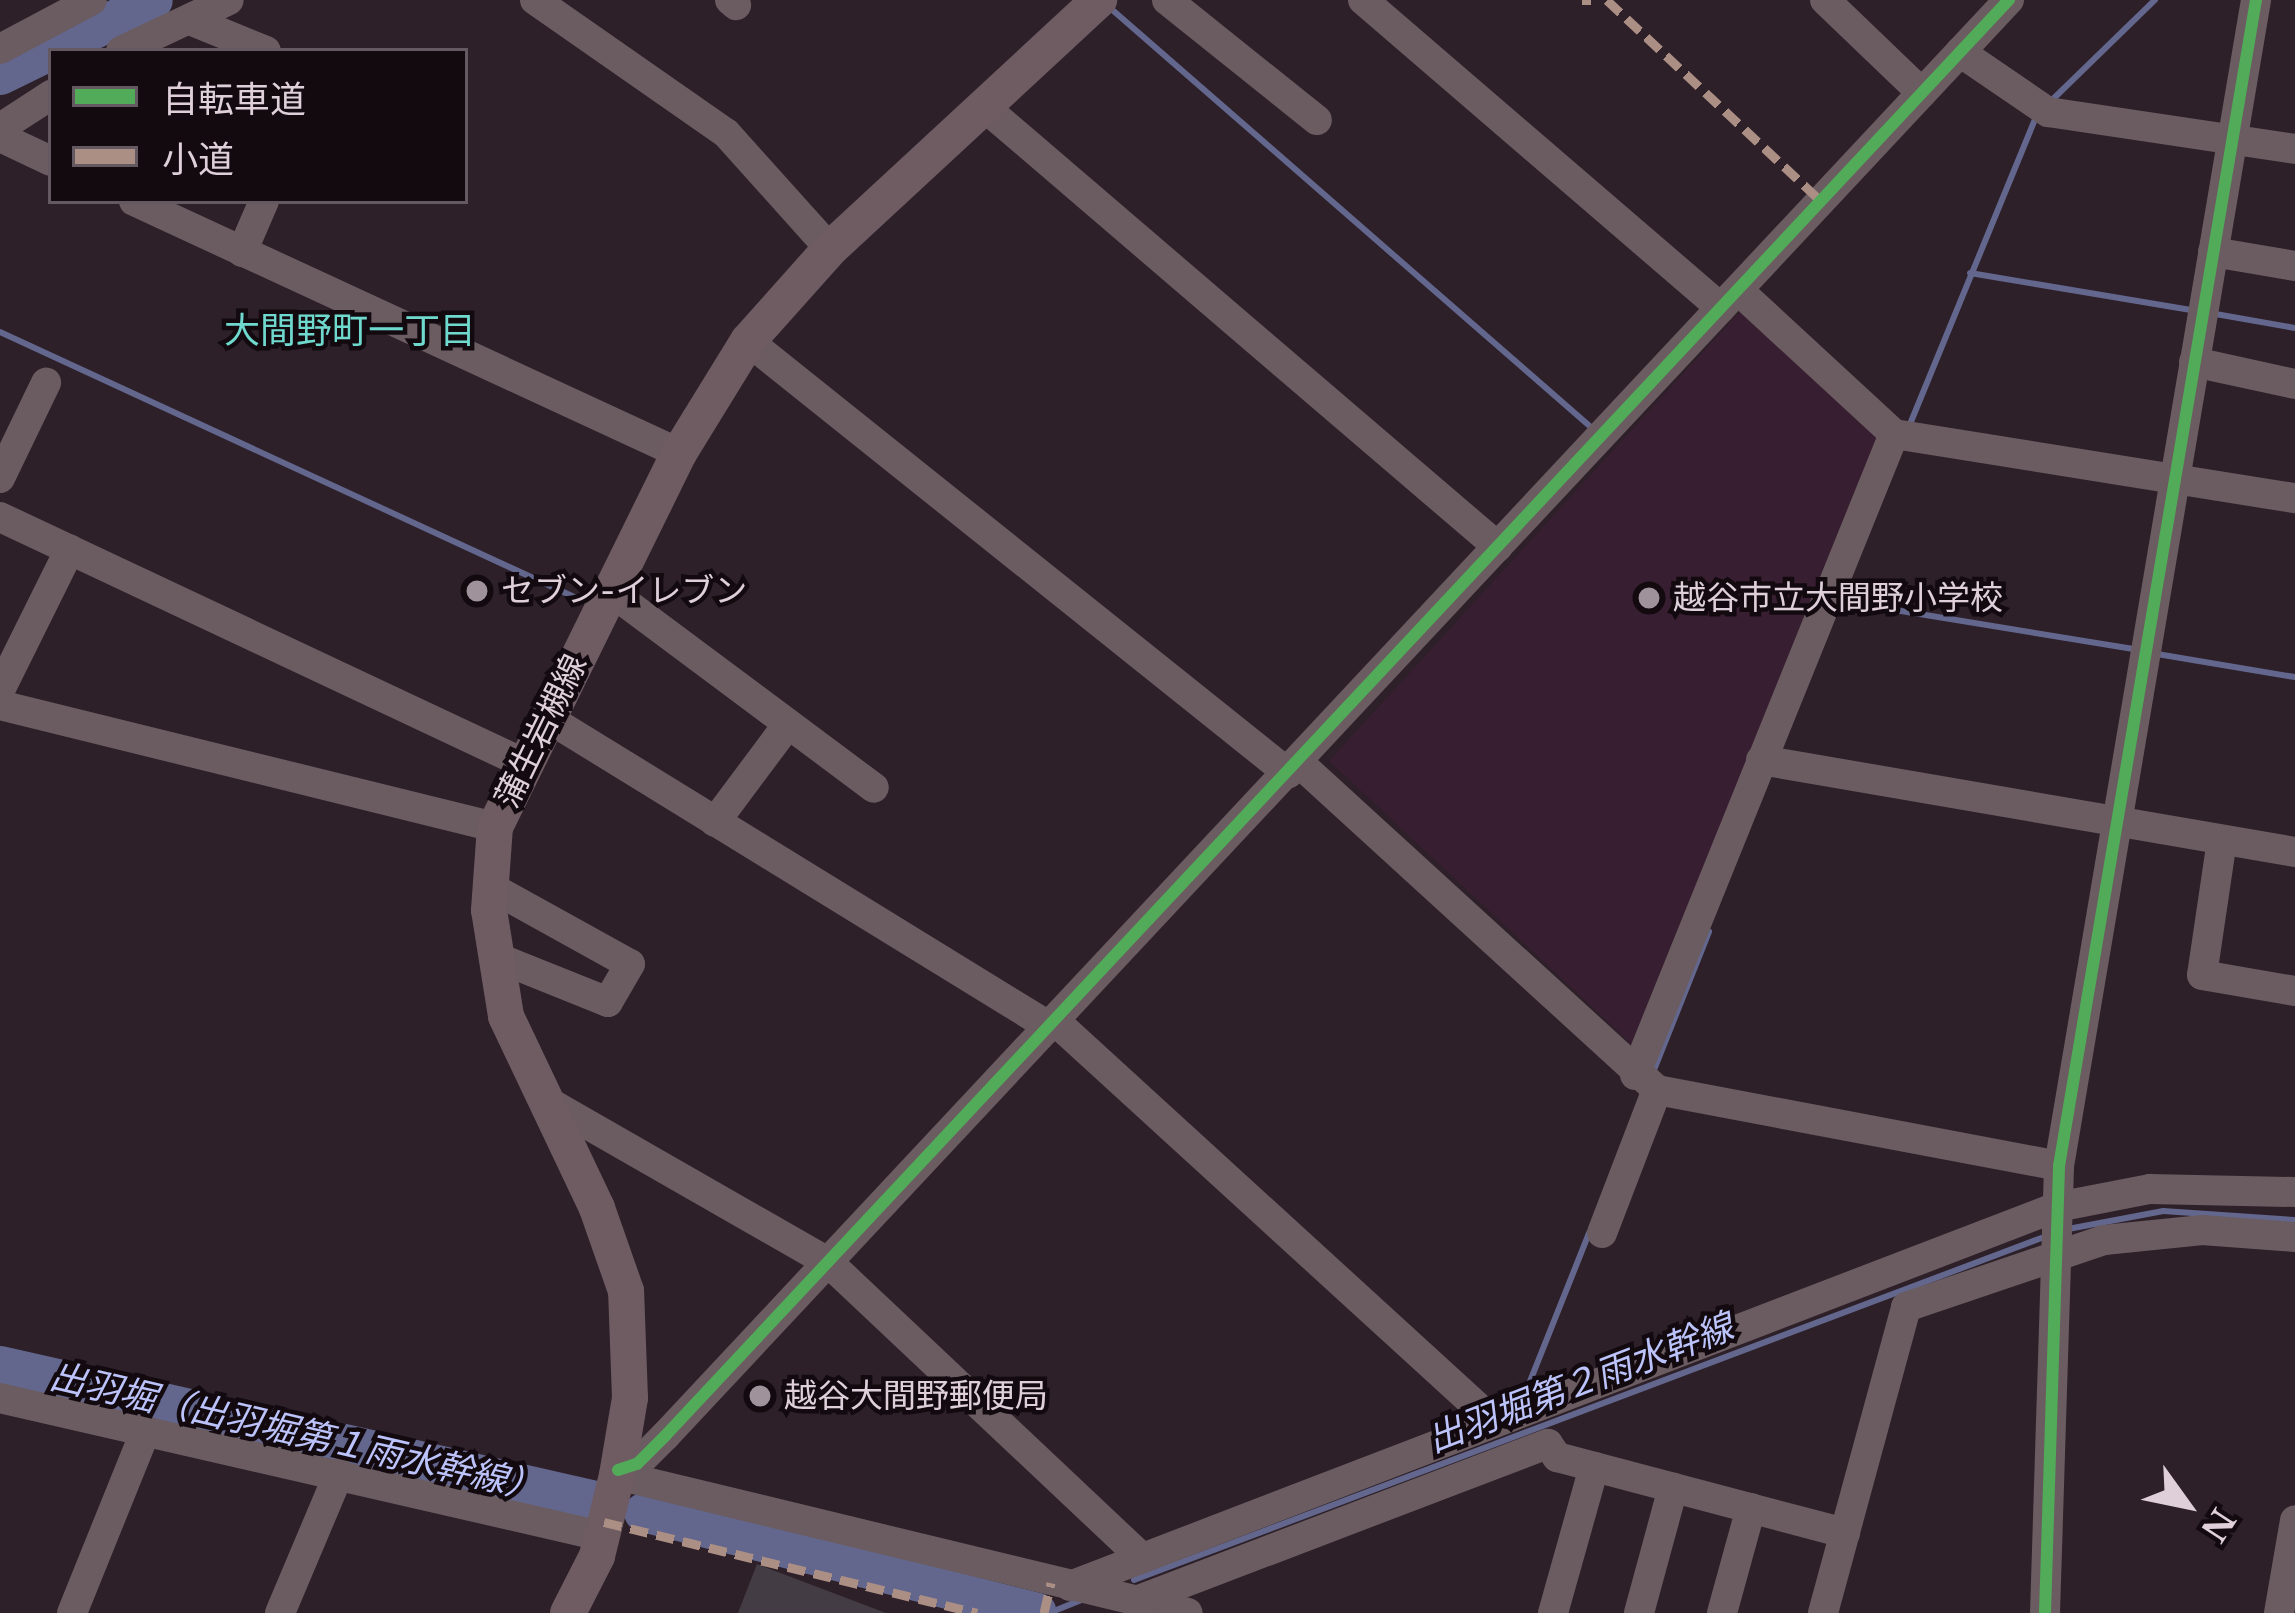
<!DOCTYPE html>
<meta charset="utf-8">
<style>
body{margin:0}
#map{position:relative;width:2295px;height:1613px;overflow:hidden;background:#2d2029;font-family:"Libre Baskerville","Noto Sans JP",serif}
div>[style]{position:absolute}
.built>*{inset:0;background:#381e31}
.stream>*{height:6px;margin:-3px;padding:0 3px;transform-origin:3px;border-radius:3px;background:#63678e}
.river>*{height:39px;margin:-19.5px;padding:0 19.5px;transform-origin:19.5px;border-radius:19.5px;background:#63678e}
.building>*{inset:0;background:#443c44}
.minor>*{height:30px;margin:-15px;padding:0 15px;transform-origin:15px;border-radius:15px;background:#6a5c60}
.major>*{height:36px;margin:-18px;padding:0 18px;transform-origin:18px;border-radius:18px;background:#6e5c62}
.quiet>*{height:9px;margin-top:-4.5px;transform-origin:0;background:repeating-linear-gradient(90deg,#ac8f84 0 18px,transparent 0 27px)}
.cycleway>*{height:12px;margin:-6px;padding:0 6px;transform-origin:6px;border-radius:6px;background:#51ab58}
.dots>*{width:33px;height:33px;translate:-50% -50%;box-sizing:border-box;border:6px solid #130a10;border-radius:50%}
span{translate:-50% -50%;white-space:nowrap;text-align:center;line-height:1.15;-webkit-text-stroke:9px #130a10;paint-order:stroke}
.poi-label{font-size:33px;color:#decfd9}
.left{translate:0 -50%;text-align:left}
.street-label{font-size:33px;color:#decfd9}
.neighbourhood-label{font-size:36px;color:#6fd9ce}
.water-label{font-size:36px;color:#bbc3fa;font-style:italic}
.legend{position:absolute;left:48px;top:48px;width:420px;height:156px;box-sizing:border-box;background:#130a10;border:3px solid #645960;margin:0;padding:15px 21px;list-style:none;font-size:36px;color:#decfd9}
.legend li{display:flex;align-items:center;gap:24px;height:60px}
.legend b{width:60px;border:3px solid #645960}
.north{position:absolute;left:2127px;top:1445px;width:120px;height:120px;-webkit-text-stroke:9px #130a10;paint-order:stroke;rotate:123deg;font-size:33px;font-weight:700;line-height:48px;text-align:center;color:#decfd9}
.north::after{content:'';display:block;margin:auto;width:42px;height:54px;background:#decfd9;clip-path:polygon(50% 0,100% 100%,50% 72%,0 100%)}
</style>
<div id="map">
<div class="built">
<i style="clip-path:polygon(1744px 307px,1888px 436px,1636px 1048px,1329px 761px)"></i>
</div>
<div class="stream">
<i style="left:1109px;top:7px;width:641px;rotate:41.08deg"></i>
<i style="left:2051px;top:101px;width:145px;rotate:-44.2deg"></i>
<i style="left:1970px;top:273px;width:224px;rotate:9.5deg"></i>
<i style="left:2210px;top:313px;width:86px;rotate:10deg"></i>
<i style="left:0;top:332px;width:642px;rotate:24.77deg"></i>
<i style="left:1908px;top:429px;width:340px;rotate:-67.7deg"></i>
<i style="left:1840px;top:601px;width:302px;rotate:9.3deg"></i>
<i style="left:2157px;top:654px;width:140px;rotate:9.5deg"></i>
<i style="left:1654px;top:1070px;width:149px;rotate:-68.3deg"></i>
<i style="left:2068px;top:1229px;width:97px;rotate:-10.7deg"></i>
<i style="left:2163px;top:1211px;width:132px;rotate:3.9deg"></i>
<i style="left:1523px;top:1399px;width:179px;rotate:-68.3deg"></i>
<i style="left:1134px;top:1580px;width:972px;rotate:-20.65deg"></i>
<i style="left:1049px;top:1613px;width:35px;rotate:-22deg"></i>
</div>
<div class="river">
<i style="left:0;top:75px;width:170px;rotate:-26.1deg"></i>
<i style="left:0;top:1365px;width:606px;rotate:12.77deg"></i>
<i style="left:643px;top:1512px;width:406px;rotate:14.2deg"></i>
</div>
<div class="building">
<i style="clip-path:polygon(757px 1564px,886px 1613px,738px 1613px)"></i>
</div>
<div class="minor">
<i style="left:535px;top:0;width:233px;rotate:34.9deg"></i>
<i style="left:726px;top:133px;width:156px;rotate:48.1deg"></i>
<i style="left:730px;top:0;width:8px;rotate:40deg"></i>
<i style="left:1167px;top:0;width:192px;rotate:38.7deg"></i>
<i style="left:1363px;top:0;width:472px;rotate:40.7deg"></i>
<i style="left:1825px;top:0;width:134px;rotate:43.8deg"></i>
<i style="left:190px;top:20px;width:82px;rotate:22.2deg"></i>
<i style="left:0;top:49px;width:104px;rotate:-28deg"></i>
<i style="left:121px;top:51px;width:119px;rotate:-25.3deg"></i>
<i style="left:1960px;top:52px;width:107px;rotate:34.3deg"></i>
<i style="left:2048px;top:112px;width:250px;rotate:8.5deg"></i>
<i style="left:982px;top:105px;width:679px;rotate:40.58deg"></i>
<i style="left:0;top:128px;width:61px;rotate:-32.9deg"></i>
<i style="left:0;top:137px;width:56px;rotate:25.2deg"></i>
<i style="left:134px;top:201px;width:600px;rotate:24.82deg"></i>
<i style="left:242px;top:252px;width:56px;rotate:-66.7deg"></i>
<i style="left:2213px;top:252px;width:83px;rotate:9.7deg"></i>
<i style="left:1738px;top:290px;width:212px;rotate:42.7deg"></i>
<i style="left:1894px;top:434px;width:406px;rotate:9.1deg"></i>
<i style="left:748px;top:341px;width:692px;rotate:38.66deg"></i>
<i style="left:2194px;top:362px;width:103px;rotate:12.3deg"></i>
<i style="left:0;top:478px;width:106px;rotate:-64.2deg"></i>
<i style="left:0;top:517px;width:578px;rotate:25.19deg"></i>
<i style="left:610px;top:591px;width:329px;rotate:36.7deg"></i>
<i style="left:0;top:690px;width:157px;rotate:-63.6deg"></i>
<i style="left:0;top:705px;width:510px;rotate:13.85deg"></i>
<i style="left:546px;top:717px;width:592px;rotate:31.59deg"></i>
<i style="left:1761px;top:760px;width:542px;rotate:9.78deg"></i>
<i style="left:1298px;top:762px;width:486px;rotate:42.4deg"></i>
<i style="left:1657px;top:1090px;width:409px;rotate:10.7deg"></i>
<i style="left:715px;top:822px;width:122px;rotate:-53.3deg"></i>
<i style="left:2222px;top:840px;width:136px;rotate:98.4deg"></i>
<i style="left:2202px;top:975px;width:94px;rotate:9.8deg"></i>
<i style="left:489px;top:886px;width:161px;rotate:29deg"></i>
<i style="left:630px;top:964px;width:44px;rotate:120.1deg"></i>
<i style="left:608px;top:1002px;width:121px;rotate:-158.1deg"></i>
<i style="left:1055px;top:1021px;width:595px;rotate:42.41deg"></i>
<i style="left:1635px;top:1075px;width:691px;rotate:-68deg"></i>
<i style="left:545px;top:1100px;width:326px;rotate:29.8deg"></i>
<i style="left:828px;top:1262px;width:432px;rotate:43.3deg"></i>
<i style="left:1602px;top:1233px;width:153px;rotate:-69deg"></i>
<i style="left:0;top:1398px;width:617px;rotate:12.93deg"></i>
<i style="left:618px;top:1470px;width:20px;rotate:-18deg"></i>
<i style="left:637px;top:1464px;width:40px;rotate:-45deg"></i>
<i style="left:665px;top:1436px;width:1967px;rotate:-46.9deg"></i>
<i style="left:617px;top:1475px;width:587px;rotate:13.59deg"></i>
<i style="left:1070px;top:1586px;width:1057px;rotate:-21.01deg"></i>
<i style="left:2057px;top:1207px;width:95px;rotate:-11deg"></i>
<i style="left:2150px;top:1189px;width:145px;rotate:1.2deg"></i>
<i style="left:1136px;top:1601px;width:441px;rotate:-20.9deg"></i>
<i style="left:1548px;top:1444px;width:16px;rotate:55deg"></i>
<i style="left:1557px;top:1457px;width:298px;rotate:14.8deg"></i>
<i style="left:72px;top:1613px;width:197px;rotate:-68deg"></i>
<i style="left:280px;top:1613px;width:152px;rotate:-67.1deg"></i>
<i style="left:1553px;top:1613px;width:152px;rotate:-74.3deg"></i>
<i style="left:1639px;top:1613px;width:130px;rotate:-74.8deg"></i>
<i style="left:1722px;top:1613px;width:109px;rotate:-74.6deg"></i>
<i style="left:1823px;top:1613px;width:317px;rotate:-74.8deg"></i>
<i style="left:1906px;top:1307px;width:209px;rotate:-18.7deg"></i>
<i style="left:2104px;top:1240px;width:99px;rotate:-5.8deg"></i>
<i style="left:2202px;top:1230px;width:93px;rotate:4.3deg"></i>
<i style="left:2045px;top:1613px;width:447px;rotate:-88.2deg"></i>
<i style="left:2059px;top:1166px;width:1183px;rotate:-80.41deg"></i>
<i style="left:2279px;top:1613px;width:94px;rotate:-80.2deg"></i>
</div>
<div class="major">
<i style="left:568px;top:1613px;width:64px;rotate:-63deg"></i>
<i style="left:597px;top:1556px;width:83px;rotate:-76.1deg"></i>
<i style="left:617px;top:1475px;width:78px;rotate:-80.4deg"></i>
<i style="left:630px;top:1398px;width:107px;rotate:-92.1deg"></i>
<i style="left:626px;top:1291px;width:88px;rotate:-109.3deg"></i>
<i style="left:597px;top:1208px;width:212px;rotate:-115.4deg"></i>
<i style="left:506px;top:1016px;width:107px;rotate:-99.1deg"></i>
<i style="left:489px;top:910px;width:83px;rotate:-85.9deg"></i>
<i style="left:495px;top:827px;width:417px;rotate:-63.8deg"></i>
<i style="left:679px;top:453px;width:132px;rotate:-58.4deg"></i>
<i style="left:748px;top:341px;width:123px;rotate:-48.3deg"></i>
<i style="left:830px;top:249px;width:367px;rotate:-42.8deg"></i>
</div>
<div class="quiet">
<i style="left:1582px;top:0;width:9px"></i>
<i style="left:1607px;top:0;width:294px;rotate:43.2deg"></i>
<i style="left:604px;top:1522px;width:384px;rotate:13.7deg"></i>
<i style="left:1044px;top:1613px;width:31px;rotate:-77deg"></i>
</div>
<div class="cycleway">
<i style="left:618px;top:1470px;width:20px;rotate:-18deg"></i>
<i style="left:637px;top:1464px;width:40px;rotate:-45deg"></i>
<i style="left:665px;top:1436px;width:1967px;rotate:-46.9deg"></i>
<i style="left:2045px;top:1613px;width:447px;rotate:-88.2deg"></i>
<i style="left:2059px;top:1166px;width:1183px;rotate:-80.41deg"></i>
</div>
<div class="dots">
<i style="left:477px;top:591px;background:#a0929b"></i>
<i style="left:1649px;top:598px;background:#a0929b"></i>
<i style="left:760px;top:1396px;background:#a0929b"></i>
</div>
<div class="poi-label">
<span class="left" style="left:501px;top:591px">セブン-イレブン</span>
<span class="left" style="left:1673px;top:598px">越谷市立大間野小学校</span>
<span class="left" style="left:784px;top:1396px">越谷大間野郵便局</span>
</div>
<div class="street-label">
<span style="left:541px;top:731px;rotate:-64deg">蒲生岩槻線</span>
</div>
<div class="neighbourhood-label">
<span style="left:350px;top:331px">大間野町一丁目</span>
</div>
<div class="water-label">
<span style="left:1580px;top:1383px;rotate:-21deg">出羽堀第２雨水幹線</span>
<span style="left:296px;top:1432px;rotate:13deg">出羽堀（出羽堀第１雨水幹線）</span>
</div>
<ul class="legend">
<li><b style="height:15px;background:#51ab58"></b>自転車道</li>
<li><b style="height:15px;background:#ac8f84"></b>小道</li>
</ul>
<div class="north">N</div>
</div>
